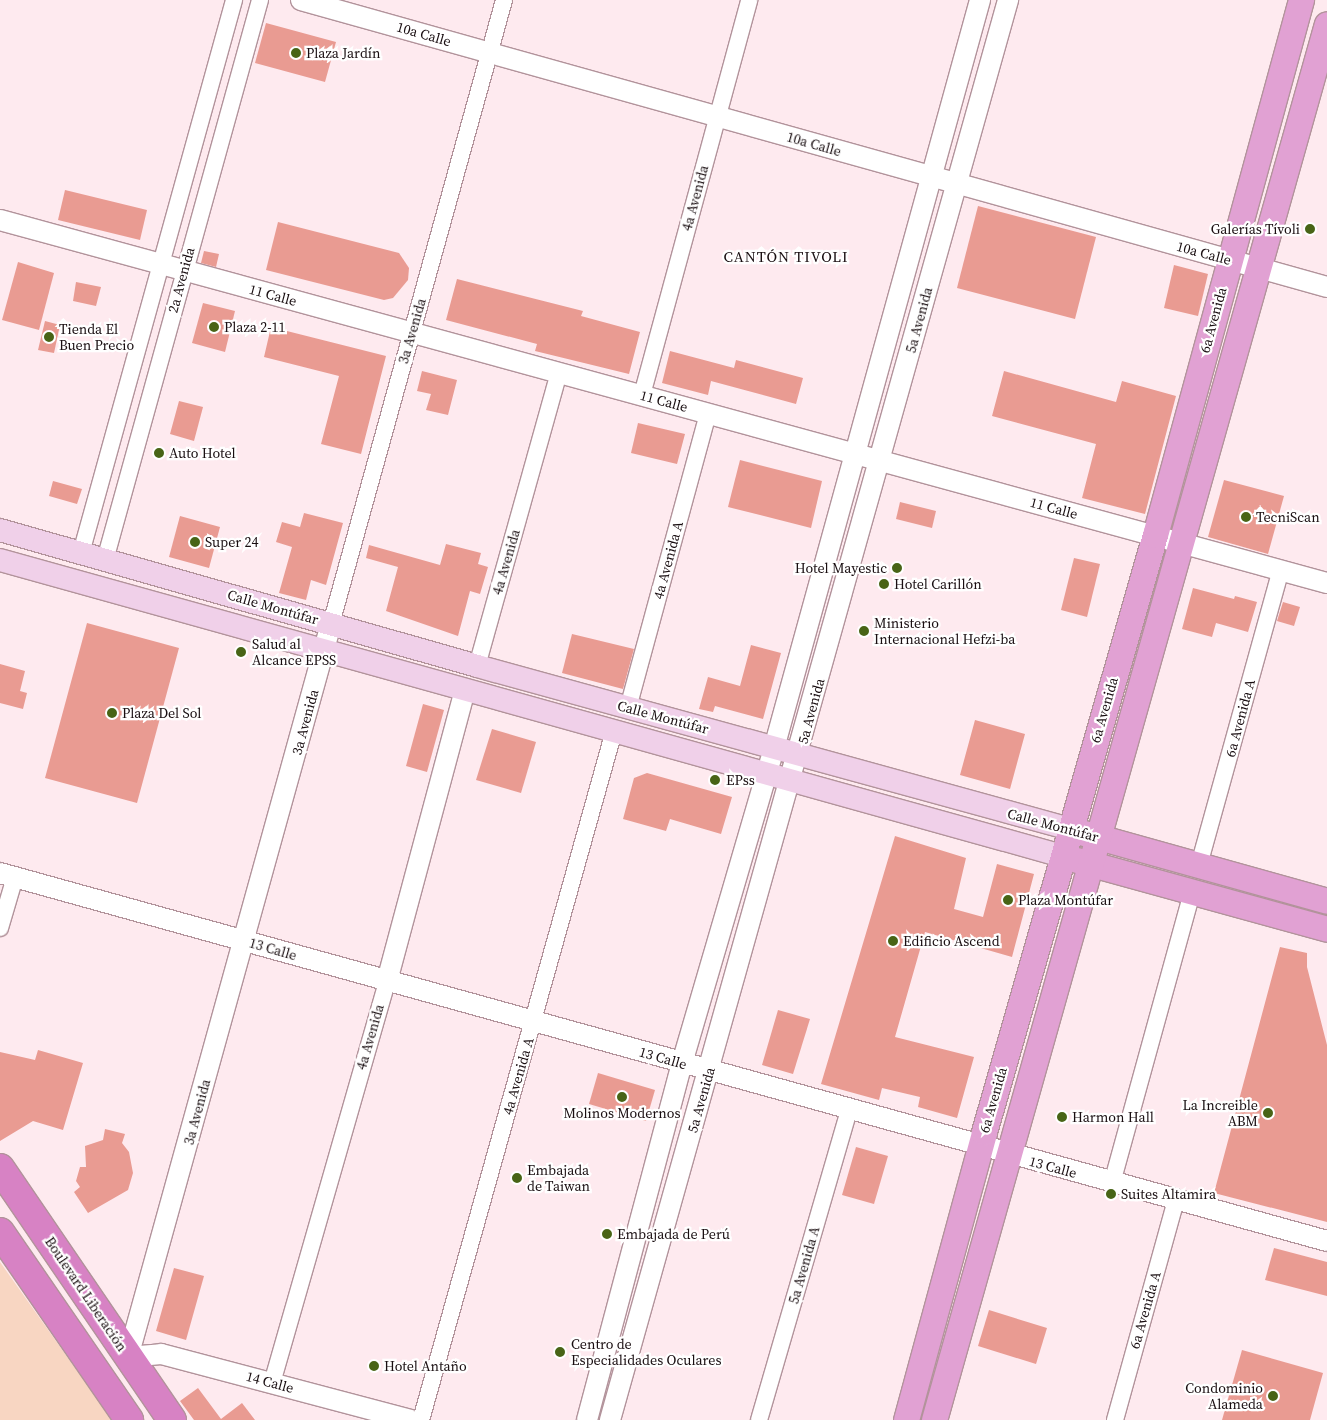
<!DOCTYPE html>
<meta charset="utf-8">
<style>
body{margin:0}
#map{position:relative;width:1327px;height:1420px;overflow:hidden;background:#feeaef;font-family:"Source Serif 4",serif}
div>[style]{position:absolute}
.green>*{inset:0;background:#f8d6c2}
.building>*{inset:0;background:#e99b92}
.roads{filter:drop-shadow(1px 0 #b2939b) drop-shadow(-1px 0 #b2939b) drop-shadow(0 1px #b2939b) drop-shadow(0 -1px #b2939b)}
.minor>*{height:16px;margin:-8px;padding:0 8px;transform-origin:8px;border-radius:8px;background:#fff}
.tertiary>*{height:20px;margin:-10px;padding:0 10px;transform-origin:10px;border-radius:10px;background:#fff}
.secondary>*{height:22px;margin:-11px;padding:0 11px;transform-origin:11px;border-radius:11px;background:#f0d0e9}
.primary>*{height:25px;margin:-12.5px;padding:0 12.5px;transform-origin:12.5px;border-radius:12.5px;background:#e1a1d3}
.trunk>*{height:28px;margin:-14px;padding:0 14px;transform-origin:14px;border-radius:14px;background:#d782c4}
.dots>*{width:14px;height:14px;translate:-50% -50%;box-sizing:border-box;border:2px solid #fff;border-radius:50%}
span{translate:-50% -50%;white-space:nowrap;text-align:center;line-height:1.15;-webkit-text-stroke:4.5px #fff;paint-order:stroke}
.street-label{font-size:14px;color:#190e11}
.poi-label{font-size:14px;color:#190e11}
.left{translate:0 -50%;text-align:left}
.right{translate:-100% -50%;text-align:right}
.neighbourhood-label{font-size:15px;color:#190e11;letter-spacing:1px}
</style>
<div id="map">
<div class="green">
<i style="clip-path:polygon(0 1262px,112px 1420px,0 1420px)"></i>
</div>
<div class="building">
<i style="clip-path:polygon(266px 23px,336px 42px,325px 82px,255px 63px)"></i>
<i style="clip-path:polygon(65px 190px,147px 210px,140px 240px,58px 220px)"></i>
<i style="clip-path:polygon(978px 206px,1096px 237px,1075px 319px,957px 288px)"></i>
<i style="clip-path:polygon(278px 222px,399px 253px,409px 268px,408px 280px,393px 298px,384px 300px,266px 270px)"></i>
<i style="clip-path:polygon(204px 251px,219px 254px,216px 267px,201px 263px)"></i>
<i style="clip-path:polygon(18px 262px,54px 273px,39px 330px,2px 320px)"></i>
<i style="clip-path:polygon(1174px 265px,1208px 274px,1198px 316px,1164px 308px)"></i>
<i style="clip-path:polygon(457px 279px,583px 311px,581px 316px,640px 332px,629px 374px,535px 351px,537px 344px,446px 320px)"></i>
<i style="clip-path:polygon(76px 282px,101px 287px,96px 306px,73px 301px)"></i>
<i style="clip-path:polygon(203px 303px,235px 311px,225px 352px,192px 343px)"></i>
<i style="clip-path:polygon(45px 321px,60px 325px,54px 353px,38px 350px)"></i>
<i style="clip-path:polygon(271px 327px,386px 356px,361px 454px,321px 444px,339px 376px,264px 357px)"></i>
<i style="clip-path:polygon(670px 351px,734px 368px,736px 360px,803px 378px,796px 404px,711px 381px,708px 395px,662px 383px)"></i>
<i style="clip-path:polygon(422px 371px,457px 380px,448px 415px,426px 410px,431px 394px,417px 391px)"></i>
<i style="clip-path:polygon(1004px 371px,1116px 402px,1122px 381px,1176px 396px,1145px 514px,1082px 498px,1096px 444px,992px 416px)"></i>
<i style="clip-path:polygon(179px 401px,203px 407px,194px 441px,170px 434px)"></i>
<i style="clip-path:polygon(638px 423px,685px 434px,677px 464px,631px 453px)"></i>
<i style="clip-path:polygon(740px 460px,822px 481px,811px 528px,728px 507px)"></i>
<i style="clip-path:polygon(1224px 480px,1284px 496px,1268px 554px,1208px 537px)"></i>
<i style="clip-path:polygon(53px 481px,82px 489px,77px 504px,49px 496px)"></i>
<i style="clip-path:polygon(900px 502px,936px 511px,932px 528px,896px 519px)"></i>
<i style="clip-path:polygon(304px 513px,343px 523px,326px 585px,311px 580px,306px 600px,279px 593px,292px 547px,276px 542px,282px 522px,300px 527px)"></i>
<i style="clip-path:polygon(180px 516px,220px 527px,209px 568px,169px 557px)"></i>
<i style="clip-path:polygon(446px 544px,481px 553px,478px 564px,488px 567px,480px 594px,470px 591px,458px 636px,386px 611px,398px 567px,366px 558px,369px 545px,440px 565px)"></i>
<i style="clip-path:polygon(1074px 558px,1100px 564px,1087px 617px,1061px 610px)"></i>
<i style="clip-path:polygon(1193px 588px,1234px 599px,1235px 596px,1257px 602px,1248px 632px,1216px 623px,1212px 637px,1182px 629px)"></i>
<i style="clip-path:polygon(1283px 602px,1300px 607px,1294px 626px,1277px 621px)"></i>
<i style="clip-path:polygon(87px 623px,179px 648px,137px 803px,45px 778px)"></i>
<i style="clip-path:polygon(572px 634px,634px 649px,623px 689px,562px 673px)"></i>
<i style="clip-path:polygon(751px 645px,781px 653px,763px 719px,715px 706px,713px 712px,699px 709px,708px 677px,740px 686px)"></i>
<i style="clip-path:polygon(0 664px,25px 671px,20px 691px,27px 693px,23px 709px,0 703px)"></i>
<i style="clip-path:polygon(423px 704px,444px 710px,427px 772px,406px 766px)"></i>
<i style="clip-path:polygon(975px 720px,1025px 734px,1010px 789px,960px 775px)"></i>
<i style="clip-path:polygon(492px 729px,536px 742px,521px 793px,476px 780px)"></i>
<i style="clip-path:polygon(647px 773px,732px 797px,721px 834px,670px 819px,666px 831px,623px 819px,634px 778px)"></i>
<i style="clip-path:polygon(895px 836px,966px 858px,954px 909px,983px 917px,997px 864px,1034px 874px,1012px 957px,925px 932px,895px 1037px,974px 1057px,957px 1118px,918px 1107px,920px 1097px,882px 1088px,879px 1100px,821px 1084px)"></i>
<i style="clip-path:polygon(1280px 947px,1307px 953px,1307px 967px,1327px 1045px,1327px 1222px,1214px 1193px)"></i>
<i style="clip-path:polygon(778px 1010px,810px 1019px,793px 1074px,762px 1065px)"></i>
<i style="clip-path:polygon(38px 1050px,83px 1063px,63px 1130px,33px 1121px,0 1141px,0 1052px,35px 1060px)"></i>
<i style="clip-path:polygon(598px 1073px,655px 1090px,646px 1121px,589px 1104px)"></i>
<i style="clip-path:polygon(105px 1129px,125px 1134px,122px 1143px,129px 1152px,133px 1173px,128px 1190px,88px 1213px,74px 1192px,80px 1187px,76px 1181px,80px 1167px,86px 1167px,85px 1146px,103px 1140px)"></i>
<i style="clip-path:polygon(856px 1147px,888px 1156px,874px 1204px,842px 1195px)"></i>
<i style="clip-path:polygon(1274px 1248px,1327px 1262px,1327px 1296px,1265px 1280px)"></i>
<i style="clip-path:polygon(174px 1268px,204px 1276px,186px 1340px,156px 1331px)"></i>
<i style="clip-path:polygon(989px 1310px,1047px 1328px,1036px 1364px,978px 1346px)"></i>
<i style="clip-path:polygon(1242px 1350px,1323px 1373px,1310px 1420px,1222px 1420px)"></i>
<i style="clip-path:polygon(198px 1388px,221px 1419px,242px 1403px,255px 1420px,194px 1420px,180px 1401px)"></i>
</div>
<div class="roads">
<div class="minor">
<i style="left:642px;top:395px;width:409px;rotate:-74.8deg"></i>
<i style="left:81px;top:553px;width:574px;rotate:-74.53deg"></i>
<i style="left:105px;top:560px;width:581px;rotate:-74.53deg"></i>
<i style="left:331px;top:624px;width:648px;rotate:-74.5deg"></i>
<i style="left:477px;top:666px;width:305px;rotate:-74.4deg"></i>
<i style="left:628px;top:708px;width:306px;rotate:-74.8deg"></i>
<i style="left:1199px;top:865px;width:306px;rotate:-74.5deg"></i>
<i style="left:0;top:928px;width:53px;rotate:-73.6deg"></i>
<i style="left:1112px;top:1183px;width:302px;rotate:-74.6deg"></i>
<i style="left:272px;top:1383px;width:418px;rotate:-74deg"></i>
<i style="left:421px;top:1420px;width:716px;rotate:-74.35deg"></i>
<i style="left:759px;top:1420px;width:323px;rotate:-73.8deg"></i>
<i style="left:1115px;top:1420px;width:228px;rotate:-74.5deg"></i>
</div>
<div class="tertiary">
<i style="left:301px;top:0;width:1065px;rotate:15.63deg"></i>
<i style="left:0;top:220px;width:1376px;rotate:15.3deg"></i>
<i style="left:331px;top:624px;width:761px;rotate:105.48deg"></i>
<i style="left:128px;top:1357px;width:33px;rotate:-5deg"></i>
<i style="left:161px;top:1354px;width:258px;rotate:14.8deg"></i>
<i style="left:0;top:873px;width:1377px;rotate:15.5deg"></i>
<i style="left:387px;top:981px;width:302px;rotate:-75deg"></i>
<i style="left:587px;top:1420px;width:369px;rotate:-75.1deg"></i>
<i style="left:682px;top:1063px;width:328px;rotate:-73.7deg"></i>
<i style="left:774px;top:748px;width:776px;rotate:-74.6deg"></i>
<i style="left:610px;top:1420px;width:1475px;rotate:-74.34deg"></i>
</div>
<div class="secondary">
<i style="left:0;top:530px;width:496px;rotate:15.9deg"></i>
<i style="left:477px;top:666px;width:615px;rotate:15.37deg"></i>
<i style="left:0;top:560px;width:1102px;rotate:15.57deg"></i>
</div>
<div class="primary">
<i style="left:1084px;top:833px;width:252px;rotate:15.6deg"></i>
<i style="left:1077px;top:860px;width:259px;rotate:15.4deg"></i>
<i style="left:906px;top:1420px;width:298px;rotate:-74.8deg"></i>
<i style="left:984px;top:1132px;width:621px;rotate:-74.02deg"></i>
<i style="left:1155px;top:535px;width:555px;rotate:-74.74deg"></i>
<i style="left:934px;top:1420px;width:1450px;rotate:-74.28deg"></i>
</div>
<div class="trunk">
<i style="left:0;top:1168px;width:305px;rotate:55.7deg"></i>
<i style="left:0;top:1232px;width:228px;rotate:55.5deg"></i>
</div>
</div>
<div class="dots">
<i style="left:296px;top:53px;background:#486416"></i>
<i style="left:1310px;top:229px;background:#486416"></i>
<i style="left:214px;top:327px;background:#486416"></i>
<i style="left:49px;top:337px;background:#486416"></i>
<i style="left:159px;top:453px;background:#486416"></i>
<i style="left:1246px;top:517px;background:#486416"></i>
<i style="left:195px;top:542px;background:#486416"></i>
<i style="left:897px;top:568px;background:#486416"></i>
<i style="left:884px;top:584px;background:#486416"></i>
<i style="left:864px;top:631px;background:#486416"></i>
<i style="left:241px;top:652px;background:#486416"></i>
<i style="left:112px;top:713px;background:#486416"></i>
<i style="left:715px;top:780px;background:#486416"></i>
<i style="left:1008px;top:900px;background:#486416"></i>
<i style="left:893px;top:941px;background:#486416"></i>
<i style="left:622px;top:1097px;background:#486416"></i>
<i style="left:1268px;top:1113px;background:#486416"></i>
<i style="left:1062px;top:1117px;background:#486416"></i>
<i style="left:517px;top:1178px;background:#486416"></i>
<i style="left:1111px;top:1194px;background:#486416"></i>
<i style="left:607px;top:1234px;background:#486416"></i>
<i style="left:560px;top:1352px;background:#486416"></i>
<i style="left:374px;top:1366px;background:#486416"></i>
<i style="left:1273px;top:1396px;background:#486416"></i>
</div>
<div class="street-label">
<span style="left:424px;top:34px;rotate:16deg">10a Calle</span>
<span style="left:814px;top:144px;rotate:16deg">10a Calle</span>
<span style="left:695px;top:198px;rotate:-75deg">4a Avenida</span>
<span style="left:1204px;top:253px;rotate:15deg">10a Calle</span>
<span style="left:181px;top:280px;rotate:-75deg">2a Avenida</span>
<span style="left:273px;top:295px;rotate:15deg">11 Calle</span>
<span style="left:919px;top:320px;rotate:-75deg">5a Avenida</span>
<span style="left:1213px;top:320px;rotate:-75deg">6a Avenida</span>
<span style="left:412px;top:331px;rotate:-74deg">3a Avenida</span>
<span style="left:664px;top:401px;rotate:15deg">11 Calle</span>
<span style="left:1054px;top:508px;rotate:15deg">11 Calle</span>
<span style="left:668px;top:560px;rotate:-75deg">4a Avenida A</span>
<span style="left:506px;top:562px;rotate:-74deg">4a Avenida</span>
<span style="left:273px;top:607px;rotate:16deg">Calle Montúfar</span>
<span style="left:1104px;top:710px;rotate:-74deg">6a Avenida</span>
<span style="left:811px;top:711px;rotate:-75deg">5a Avenida</span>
<span style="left:663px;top:717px;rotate:15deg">Calle Montúfar</span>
<span style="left:1240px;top:718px;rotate:-75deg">6a Avenida A</span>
<span style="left:305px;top:722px;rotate:-75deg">3a Avenida</span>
<span style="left:1053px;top:825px;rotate:15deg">Calle Montúfar</span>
<span style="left:273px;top:949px;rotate:16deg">13 Calle</span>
<span style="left:370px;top:1037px;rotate:-74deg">4a Avenida</span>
<span style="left:663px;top:1058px;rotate:16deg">13 Calle</span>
<span style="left:518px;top:1076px;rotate:-74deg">4a Avenida A</span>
<span style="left:701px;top:1100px;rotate:-74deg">5a Avenida</span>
<span style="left:993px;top:1100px;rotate:-74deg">6a Avenida</span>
<span style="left:197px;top:1112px;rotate:-75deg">3a Avenida</span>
<span style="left:1053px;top:1167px;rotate:15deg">13 Calle</span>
<span style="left:804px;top:1265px;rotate:-74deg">5a Avenida A</span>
<span style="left:86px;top:1294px;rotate:56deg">Boulevard Liberación</span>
<span style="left:1145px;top:1310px;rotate:-74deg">6a Avenida A</span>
<span style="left:270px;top:1382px;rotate:15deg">14 Calle</span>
</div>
<div class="poi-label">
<span class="left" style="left:306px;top:53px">Plaza Jardín</span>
<span class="right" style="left:1300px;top:229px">Galerías Tívoli</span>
<span class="left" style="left:224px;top:327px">Plaza 2-11</span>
<span class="left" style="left:59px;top:337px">Tienda El<br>Buen Precio</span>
<span class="left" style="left:169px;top:453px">Auto Hotel</span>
<span class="left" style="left:1256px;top:517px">TecniScan</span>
<span class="left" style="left:205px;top:542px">Super 24</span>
<span class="right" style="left:887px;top:568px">Hotel Mayestic</span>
<span class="left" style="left:894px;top:584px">Hotel Carillón</span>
<span class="left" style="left:874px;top:631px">Ministerio<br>Internacional Hefzi-ba</span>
<span class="left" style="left:252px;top:652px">Salud al<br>Alcance EPSS</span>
<span class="left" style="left:122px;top:713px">Plaza Del Sol</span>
<span class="left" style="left:726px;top:780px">EPss</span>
<span class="left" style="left:1018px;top:900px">Plaza Montúfar</span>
<span class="left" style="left:903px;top:941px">Edificio Ascend</span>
<span class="right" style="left:1258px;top:1113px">La Increible<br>ABM</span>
<span style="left:622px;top:1113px">Molinos Modernos</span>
<span class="left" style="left:1072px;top:1117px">Harmon Hall</span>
<span class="left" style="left:527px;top:1178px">Embajada<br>de Taiwan</span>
<span class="left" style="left:1121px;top:1194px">Suites Altamira</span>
<span class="left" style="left:617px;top:1234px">Embajada de Perú</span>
<span class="left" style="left:571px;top:1352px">Centro de<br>Especialidades Oculares</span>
<span class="left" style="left:384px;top:1366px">Hotel Antaño</span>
<span class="right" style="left:1263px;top:1396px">Condominio<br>Alameda</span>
</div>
<div class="neighbourhood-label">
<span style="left:786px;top:257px">CANTÓN TIVOLI</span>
</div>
</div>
